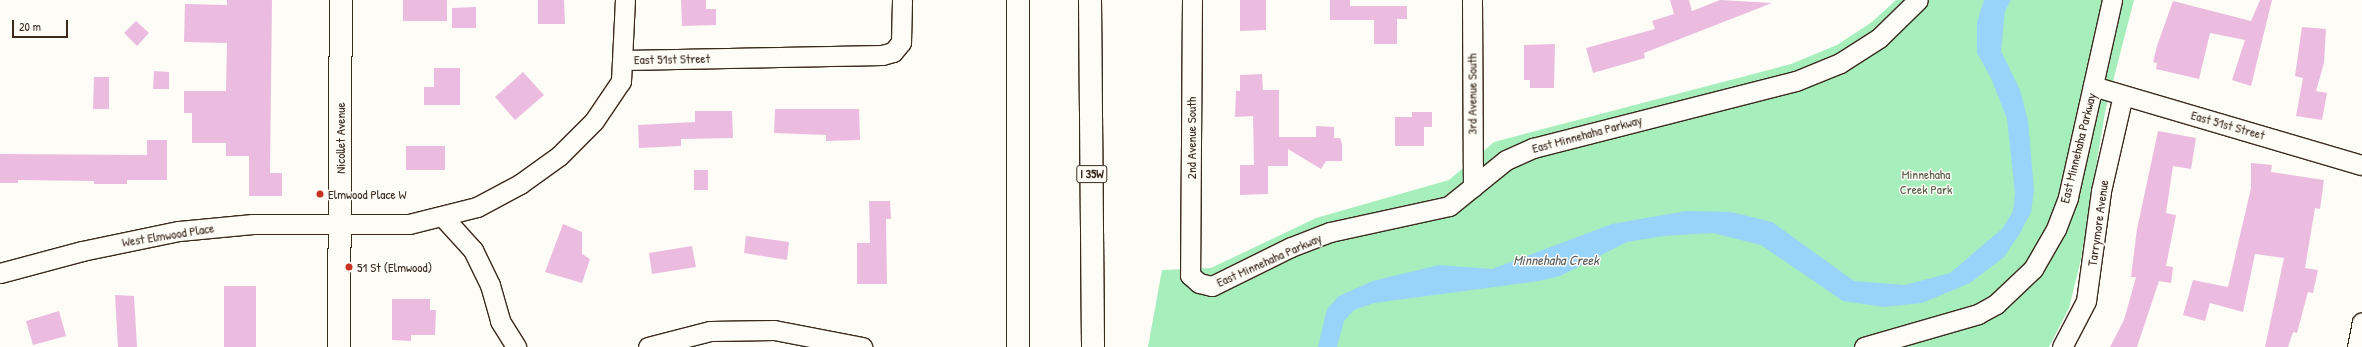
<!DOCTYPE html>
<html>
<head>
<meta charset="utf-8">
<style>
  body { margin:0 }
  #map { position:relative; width:2362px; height:347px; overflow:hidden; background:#fdfcf7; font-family:"Patrick Hand",sans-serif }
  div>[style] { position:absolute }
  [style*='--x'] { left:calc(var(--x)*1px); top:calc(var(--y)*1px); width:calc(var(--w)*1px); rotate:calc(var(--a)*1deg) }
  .green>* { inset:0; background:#a6eebb }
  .water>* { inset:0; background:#98d3f9 }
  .building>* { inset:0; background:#ebbcdf }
  .roads { filter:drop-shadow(1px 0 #3b2a1e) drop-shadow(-1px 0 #3b2a1e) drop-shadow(0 1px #3b2a1e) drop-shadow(0 -1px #3b2a1e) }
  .minor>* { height:19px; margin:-9.5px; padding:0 9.5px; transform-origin:9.5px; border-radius:9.5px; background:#fdfcf7 }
  .major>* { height:22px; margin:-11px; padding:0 11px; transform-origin:11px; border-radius:11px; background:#fdfcf7 }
  .highway>* { height:22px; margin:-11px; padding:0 11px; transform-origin:11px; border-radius:11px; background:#fdfcf7 }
  .dots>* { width:11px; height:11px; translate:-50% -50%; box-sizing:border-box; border:2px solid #fdfcf7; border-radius:50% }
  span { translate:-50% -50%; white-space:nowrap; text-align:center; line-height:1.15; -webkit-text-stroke:3px #fdfcf7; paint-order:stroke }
  .shield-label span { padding:1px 3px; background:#fdfcf7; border:1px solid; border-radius:3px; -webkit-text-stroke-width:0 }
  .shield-label { font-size:12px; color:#3b2a1e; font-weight:700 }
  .street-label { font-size:13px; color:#3b2a1e }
  .park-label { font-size:13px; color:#565b45 }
  .poi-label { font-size:13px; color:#3b2a1e }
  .left { translate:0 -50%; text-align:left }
  .water-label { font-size:14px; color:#575d60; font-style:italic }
  .scale { position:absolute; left:12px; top:20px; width:56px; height:18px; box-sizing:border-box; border:2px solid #3b2a1e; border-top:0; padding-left:5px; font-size:12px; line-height:14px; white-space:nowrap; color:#3b2a1e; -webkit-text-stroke:3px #fdfcf7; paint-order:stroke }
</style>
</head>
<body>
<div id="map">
  <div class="green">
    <div style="clip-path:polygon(1896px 0,2134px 0,2105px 112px,2081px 259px,2069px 308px,2049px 347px,1148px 347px,1162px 270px,1211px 268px,1316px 218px,1449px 180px,1494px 142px,1791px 64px,1837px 45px,1872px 22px)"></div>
  </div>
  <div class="water">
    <div style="clip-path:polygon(1984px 0,2011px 0,2005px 11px,2001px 51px,2020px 90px,2028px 121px,2034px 190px,2031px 212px,2020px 233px,2004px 257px,1970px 283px,1922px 303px,1884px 307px,1843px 301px,1761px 245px,1713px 233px,1663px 236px,1627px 242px,1560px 276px,1539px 281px,1374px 303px,1354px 310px,1344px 321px,1337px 347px,1318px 347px,1327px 309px,1339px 296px,1373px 281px,1439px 265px,1492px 269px,1612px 224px,1686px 211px,1731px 212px,1772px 222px,1854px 281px,1905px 285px,1950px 273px,2003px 228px,2013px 211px,2015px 193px,2007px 119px,1991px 78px,1977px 53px,1977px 22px)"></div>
  </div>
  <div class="building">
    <div style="clip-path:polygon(227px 0,272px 0,270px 173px,282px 173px,282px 196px,249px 196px,249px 156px,226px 156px,226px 143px,192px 143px,192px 113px,184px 113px,184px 91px,226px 91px,227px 43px,184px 42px,185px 4px,227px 5px)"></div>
    <div style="clip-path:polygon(403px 0,447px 0,447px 21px,403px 21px)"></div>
    <div style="clip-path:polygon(538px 0,564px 0,565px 24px,538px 24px)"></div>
    <div style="clip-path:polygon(681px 0,706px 0,706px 9px,716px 9px,716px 25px,682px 26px)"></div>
    <div style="clip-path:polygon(1240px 0,1266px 0,1266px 30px,1240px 31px)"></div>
    <div style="clip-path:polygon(1330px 0,1350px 0,1350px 6px,1407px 6px,1407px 19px,1397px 19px,1397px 44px,1374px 44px,1374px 20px,1330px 20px)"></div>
    <div style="clip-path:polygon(1670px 0,1689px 0,1692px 11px,1720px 0,1772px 3px,1644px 53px,1645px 58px,1593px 73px,1586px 48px,1655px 29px,1652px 21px,1674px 14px)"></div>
    <div style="clip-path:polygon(2260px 0,2272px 0,2251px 86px,2232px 80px,2245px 40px,2210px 33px,2199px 79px,2156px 69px,2157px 63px,2153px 62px,2157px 46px,2173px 1px,2251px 21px)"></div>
    <div style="clip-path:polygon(476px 7px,476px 28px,452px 28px,452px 8px)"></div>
    <div style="clip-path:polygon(136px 21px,149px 33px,137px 46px,124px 33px)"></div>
    <div style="clip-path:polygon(2302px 27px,2326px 29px,2324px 63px,2316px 91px,2327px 93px,2322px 120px,2296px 116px,2303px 78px,2295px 76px)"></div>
    <div style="clip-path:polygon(1555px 44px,1554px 88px,1530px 88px,1530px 80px,1524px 80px,1524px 45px)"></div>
    <div style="clip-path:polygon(434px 68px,460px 68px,460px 105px,424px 105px,424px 87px,434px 87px)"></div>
    <div style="clip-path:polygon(154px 71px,169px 72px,169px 89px,153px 89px)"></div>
    <div style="clip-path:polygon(523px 72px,544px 95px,515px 120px,495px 97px)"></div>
    <div style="clip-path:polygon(1262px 74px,1263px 90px,1279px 90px,1279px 137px,1316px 137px,1316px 126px,1334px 127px,1334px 138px,1340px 138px,1342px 144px,1342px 161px,1326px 161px,1321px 169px,1288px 149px,1288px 166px,1268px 166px,1268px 194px,1240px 195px,1240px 165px,1254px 165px,1253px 116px,1235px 117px,1236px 91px,1240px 91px,1240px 75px)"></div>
    <div style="clip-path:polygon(94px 77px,109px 77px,109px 109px,93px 109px)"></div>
    <div style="clip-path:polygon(775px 109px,859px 109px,860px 140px,826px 141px,826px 135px,774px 133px)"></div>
    <div style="clip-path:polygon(695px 111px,732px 111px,733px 138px,681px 139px,681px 146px,639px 148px,638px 125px,695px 122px)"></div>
    <div style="clip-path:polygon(1412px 112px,1432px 112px,1432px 127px,1424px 127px,1424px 146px,1395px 146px,1395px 117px,1412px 117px)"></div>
    <div style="clip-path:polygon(2158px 131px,2196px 138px,2191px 169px,2173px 166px,2166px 213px,2176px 215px,2166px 266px,2173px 267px,2171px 283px,2159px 281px,2137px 347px,2110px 347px,2124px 320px,2136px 277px,2131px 277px,2137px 229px)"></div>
    <div style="clip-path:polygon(147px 140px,167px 140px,167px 180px,127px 180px,127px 184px,94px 184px,94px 181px,18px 180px,18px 183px,0 183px,0 154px,147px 155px)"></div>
    <div style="clip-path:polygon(406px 146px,445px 146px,445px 170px,406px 170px)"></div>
    <div style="clip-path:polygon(2251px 163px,2272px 165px,2271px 172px,2324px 180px,2320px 209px,2315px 208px,2305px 268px,2318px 270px,2313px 293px,2308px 292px,2297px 333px,2293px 332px,2288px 347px,2265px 347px,2284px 258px,2255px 254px,2243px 312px,2210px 303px,2205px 321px,2183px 315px,2193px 280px,2228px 287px,2251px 188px)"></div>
    <div style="clip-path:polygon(694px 170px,708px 170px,708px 190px,694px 190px)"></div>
    <div style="clip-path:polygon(869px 201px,890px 201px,891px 219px,886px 219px,887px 284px,857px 284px,857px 243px,870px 243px)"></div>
    <div style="clip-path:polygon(563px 224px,582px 232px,582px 254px,590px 259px,582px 283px,545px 272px)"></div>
    <div style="clip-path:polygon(746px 236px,789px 242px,787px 260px,744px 253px)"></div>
    <div style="clip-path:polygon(692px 246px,696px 267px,652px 274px,649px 253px)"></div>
    <div style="clip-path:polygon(224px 286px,256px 286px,256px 347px,224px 347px)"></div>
    <div style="clip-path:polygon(115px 295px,134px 296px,137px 347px,118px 347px)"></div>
    <div style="clip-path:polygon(392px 299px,430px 299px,430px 310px,436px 310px,435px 335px,411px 335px,411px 341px,392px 340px)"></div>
    <div style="clip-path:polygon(59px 311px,66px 336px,33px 345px,26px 321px)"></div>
  </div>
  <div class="roads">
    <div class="minor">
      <div style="--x:1192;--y:0;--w:275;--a:90.4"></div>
      <div style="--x:1190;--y:275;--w:12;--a:42"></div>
      <div style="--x:1199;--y:283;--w:13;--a:13"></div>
      <div style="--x:1212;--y:286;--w:88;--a:-26.3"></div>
      <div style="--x:1291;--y:247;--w:42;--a:-21"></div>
      <div style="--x:1330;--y:232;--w:122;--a:-12.3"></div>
      <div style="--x:1449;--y:206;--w:73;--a:-38.9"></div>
      <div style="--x:1506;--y:160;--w:30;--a:-24"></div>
      <div style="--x:1533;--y:148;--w:271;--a:-14.3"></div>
      <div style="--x:1796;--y:81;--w:48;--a:-22.2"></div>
      <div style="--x:1840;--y:63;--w:46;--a:-32.7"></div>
      <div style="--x:1879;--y:38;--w:54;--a:-44.3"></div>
      <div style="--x:1472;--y:0;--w:187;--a:89.7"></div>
      <div style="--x:625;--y:60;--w:257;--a:-1.1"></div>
      <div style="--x:882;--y:55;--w:11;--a:-15"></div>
      <div style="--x:893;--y:52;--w:13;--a:-51"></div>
      <div style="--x:901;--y:42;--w:42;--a:-88.6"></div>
      <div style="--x:2093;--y:86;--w:280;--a:16.4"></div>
      <div style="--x:443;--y:217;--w:45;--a:47.7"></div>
      <div style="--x:473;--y:250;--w:39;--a:64"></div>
      <div style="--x:490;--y:285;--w:37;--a:74"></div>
      <div style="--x:500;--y:321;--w:31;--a:58"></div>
      <div style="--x:0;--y:273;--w:85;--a:-15"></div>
      <div style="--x:82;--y:251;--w:99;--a:-11.7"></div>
      <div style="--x:179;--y:231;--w:74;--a:-5.4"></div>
      <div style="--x:253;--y:224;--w:156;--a:0"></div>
      <div style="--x:409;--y:224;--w:70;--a:-14"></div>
      <div style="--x:477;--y:207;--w:49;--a:-28.1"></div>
      <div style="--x:520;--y:184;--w:48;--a:-35.7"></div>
      <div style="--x:559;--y:156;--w:49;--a:-45"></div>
      <div style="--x:594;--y:121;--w:48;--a:-56"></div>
      <div style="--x:621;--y:81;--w:81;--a:-87.2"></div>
      <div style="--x:648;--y:347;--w:64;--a:-14.5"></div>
      <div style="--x:710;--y:331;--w:64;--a:-0.9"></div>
      <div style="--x:774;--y:330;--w:90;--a:10.9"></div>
      <div style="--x:1864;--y:347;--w:119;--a:-16.1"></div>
      <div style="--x:1978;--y:314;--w:21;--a:-29"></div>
      <div style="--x:1996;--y:304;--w:51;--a:-43.4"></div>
      <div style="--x:2033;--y:269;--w:46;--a:-60.1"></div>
      <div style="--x:2056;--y:229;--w:34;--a:-69"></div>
      <div style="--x:2068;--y:197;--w:202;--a:-77.4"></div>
      <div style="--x:2062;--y:347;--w:52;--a:-62.4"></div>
      <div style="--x:2086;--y:301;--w:111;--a:-82.2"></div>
      <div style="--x:2101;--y:191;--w:98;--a:-77.1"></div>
      <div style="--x:2357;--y:347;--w:25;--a:-79"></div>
    </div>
    <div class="major">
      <div style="--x:339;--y:347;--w:347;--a:-89.7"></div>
    </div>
    <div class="highway">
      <div style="--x:1018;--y:0;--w:347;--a:90"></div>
      <div style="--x:1090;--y:0;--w:347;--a:89.5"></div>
    </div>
  </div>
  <div class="dots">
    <div style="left:320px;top:194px;background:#c8321e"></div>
    <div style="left:349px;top:267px;background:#c8321e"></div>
  </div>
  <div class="shield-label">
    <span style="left:1092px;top:174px">I 35W</span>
  </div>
  <div class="street-label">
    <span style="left:672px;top:59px;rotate:-1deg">East 51st Street</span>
    <span style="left:1472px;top:94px;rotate:-90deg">3rd Avenue South</span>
    <span style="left:2228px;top:125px;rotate:16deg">East 51st Street</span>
    <span style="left:1587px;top:134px;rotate:-15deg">East Minnehaha Parkway</span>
    <span style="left:340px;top:138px;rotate:-90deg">Nicollet Avenue</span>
    <span style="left:1191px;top:138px;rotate:-90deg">2nd Avenue South</span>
    <span style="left:2078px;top:148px;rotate:-76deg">East Minnehaha Parkway</span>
    <span style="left:2098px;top:223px;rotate:-82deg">Tarrymore Avenue</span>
    <span style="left:168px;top:235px;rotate:-9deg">West Elmwood Place</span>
    <span style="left:1269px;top:260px;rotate:-24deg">East Minnehaha Parkway</span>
  </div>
  <div class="park-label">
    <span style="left:1926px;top:182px">Minnehaha<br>Creek Park</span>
  </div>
  <div class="poi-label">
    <span class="left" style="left:328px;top:194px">Elmwood Place W</span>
    <span class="left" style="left:357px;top:267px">51 St (Elmwood)</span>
  </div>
  <div class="water-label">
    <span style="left:1556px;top:260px">Minnehaha Creek</span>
  </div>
  <div class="scale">20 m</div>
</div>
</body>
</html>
